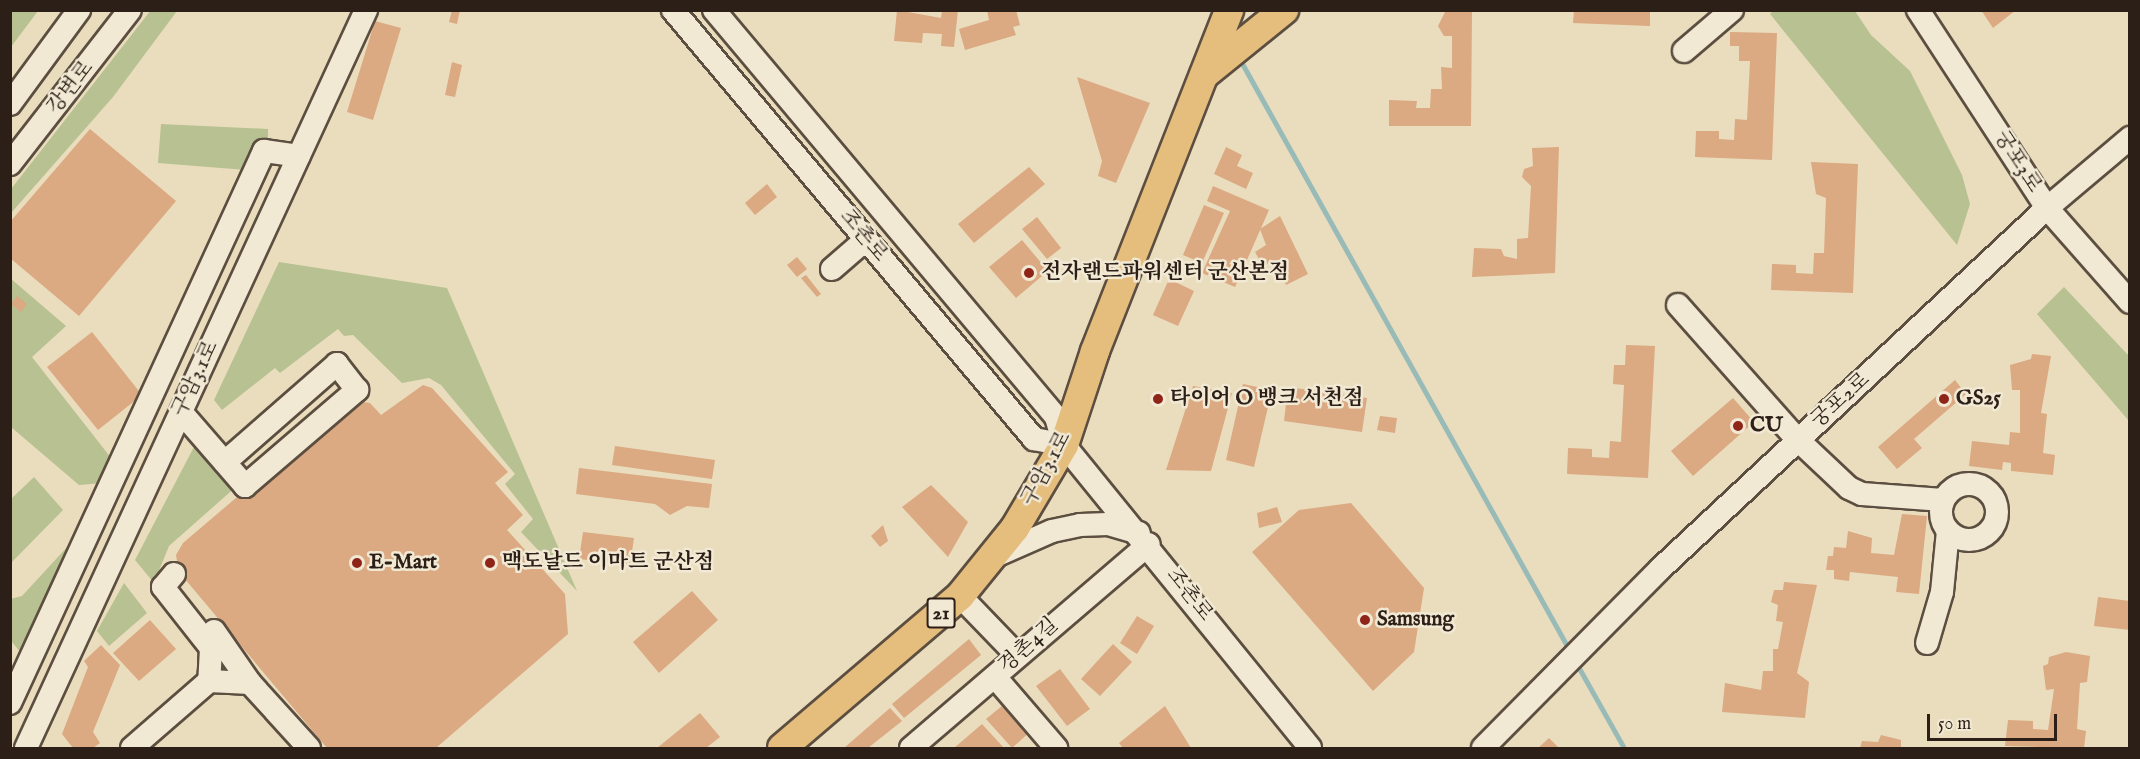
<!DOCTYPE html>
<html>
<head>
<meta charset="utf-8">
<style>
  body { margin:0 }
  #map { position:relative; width:2140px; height:759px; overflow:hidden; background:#eaddbd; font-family:"IM FELL English","Noto Serif KR",serif }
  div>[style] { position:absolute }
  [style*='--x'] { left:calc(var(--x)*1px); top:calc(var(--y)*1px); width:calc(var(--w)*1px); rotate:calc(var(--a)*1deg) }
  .green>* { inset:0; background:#b7c191 }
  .stream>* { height:5px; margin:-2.5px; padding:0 2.5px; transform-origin:2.5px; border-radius:2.5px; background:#99bbb8 }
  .building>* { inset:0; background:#dba982 }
  .roads { filter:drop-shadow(2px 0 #5c4e40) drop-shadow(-2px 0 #5c4e40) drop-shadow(0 2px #5c4e40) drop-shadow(0 -2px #5c4e40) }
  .minor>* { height:22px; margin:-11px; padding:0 11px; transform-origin:11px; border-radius:11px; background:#f1e9d4 }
  .minor>.ring { margin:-11px; padding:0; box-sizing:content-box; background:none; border:22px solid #f1e9d4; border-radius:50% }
  .major>* { height:28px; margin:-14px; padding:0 14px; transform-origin:14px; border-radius:14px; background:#e5be7e }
  .dots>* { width:16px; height:16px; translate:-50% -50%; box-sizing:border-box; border:3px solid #f1e9d4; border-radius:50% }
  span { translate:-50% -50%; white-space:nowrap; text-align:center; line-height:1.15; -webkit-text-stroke:5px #f1e9d4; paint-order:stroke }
  .shield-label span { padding:2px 4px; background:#f1e9d4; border:2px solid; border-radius:4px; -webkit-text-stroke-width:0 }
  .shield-label { font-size:20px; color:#2c1f17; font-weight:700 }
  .street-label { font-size:21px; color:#2c1f17 }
  .poi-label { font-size:21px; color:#2c1f17; font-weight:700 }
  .left { translate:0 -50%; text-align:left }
  .frame { position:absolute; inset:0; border:12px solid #2c1f17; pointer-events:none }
  .scale { position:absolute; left:1927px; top:714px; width:130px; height:27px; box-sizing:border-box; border:3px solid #2c1f17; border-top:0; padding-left:8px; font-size:18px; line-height:21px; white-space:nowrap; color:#2c1f17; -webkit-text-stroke:4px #f1e9d4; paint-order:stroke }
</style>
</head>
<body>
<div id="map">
  <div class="green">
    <div style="clip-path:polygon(11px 10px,38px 11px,11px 47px,10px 11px)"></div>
    <div style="clip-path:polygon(151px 10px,177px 11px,113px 97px,11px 213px,11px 189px)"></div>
    <div style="clip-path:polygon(1774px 10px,1855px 11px,1871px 35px,1910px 71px,1962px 175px,1970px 204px,1957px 245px,1770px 14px)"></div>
    <div style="clip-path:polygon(161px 124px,268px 129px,268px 144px,246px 170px,158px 163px)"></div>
    <div style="clip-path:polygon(279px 262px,447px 288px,577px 591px,521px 532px,533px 519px,505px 484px,515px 474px,441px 385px,429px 378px,402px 383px,353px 335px,344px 336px,338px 329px,280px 373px,275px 368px,222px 410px,214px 400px)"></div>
    <div style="clip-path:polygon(10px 278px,66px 326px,32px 357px,115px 463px,103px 483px,79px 485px,11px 427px)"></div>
    <div style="clip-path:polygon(2064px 287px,2129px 356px,2129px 421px,2037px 314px)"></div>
    <div style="clip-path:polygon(195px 445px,238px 485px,169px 546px,154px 583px,135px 560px)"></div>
    <div style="clip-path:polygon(34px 477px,63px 510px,11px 563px,11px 499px)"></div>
    <div style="clip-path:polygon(87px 512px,22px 654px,11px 641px,10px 599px,22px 596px,69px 545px)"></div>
    <div style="clip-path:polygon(124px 583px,147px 613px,109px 646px,97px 631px)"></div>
  </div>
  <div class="stream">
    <div style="--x:1239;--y:58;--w:681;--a:60.84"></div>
    <div style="--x:1575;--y:661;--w:100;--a:60.6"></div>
  </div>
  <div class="building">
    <div style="clip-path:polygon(452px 10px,460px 10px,457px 24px,449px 22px)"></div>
    <div style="clip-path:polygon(897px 10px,941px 18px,942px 10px,958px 10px,954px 47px,941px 46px,942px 34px,923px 33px,922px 43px,894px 41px)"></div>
    <div style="clip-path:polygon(987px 10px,1016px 10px,1020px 25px,1013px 27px,1016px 35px,965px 50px,959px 29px,989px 20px)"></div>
    <div style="clip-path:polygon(1446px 10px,1472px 10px,1471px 126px,1389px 126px,1389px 100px,1417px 101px,1416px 108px,1430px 108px,1431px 89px,1442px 89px,1441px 67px,1452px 68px,1452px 36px,1444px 36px,1438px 26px)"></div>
    <div style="clip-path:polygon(1574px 10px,1650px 10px,1650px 26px,1573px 23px)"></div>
    <div style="clip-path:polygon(1981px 10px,2016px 10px,1993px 28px)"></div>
    <div style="clip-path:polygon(375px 21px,401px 28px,373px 120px,347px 112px)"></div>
    <div style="clip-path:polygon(1730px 32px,1777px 33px,1772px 160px,1695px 157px,1696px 131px,1719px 131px,1719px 139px,1734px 140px,1735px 119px,1747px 120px,1750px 61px,1739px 61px,1739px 46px,1730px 46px)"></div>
    <div style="clip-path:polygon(452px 62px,462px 65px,455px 97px,445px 95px)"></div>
    <div style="clip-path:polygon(1077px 77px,1150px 103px,1116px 183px,1098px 176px,1102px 161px)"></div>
    <div style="clip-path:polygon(90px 129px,176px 201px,79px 316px,10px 258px,10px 222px)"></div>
    <div style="clip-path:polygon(1226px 147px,1242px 155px,1237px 166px,1253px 173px,1246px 189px,1214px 174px)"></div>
    <div style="clip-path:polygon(1559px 147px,1555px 273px,1472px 277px,1474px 248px,1501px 249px,1504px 256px,1517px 259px,1517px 239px,1528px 238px,1531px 186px,1522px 177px,1524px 169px,1533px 166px,1532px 148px)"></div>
    <div style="clip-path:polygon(1811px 162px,1858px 164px,1853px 293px,1771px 290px,1772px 264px,1796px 265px,1796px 273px,1813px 274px,1814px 253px,1824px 253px,1826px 198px,1816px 194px)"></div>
    <div style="clip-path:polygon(1029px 167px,1045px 184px,974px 243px,958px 224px)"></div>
    <div style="clip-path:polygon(767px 184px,777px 197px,755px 215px,745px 203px)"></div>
    <div style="clip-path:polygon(1213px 186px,1269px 210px,1235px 287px,1202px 273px,1230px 211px,1207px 201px)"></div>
    <div style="clip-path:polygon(1204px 205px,1224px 213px,1202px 263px,1183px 255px)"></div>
    <div style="clip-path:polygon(1280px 216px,1308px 274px,1286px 285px,1274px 260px,1263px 266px,1255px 252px,1266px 245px,1260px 229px)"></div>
    <div style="clip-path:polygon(1037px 217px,1061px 248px,1047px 259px,1022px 229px)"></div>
    <div style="clip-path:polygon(1022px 240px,1048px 271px,1016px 298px,989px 267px)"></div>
    <div style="clip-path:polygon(797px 257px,807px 269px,797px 277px,787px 265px)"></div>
    <div style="clip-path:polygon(806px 275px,821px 294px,817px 297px,801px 278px)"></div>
    <div style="clip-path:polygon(1169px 279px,1194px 291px,1178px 326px,1153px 315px)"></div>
    <div style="clip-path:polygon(17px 296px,27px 304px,21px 312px,11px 304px)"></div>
    <div style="clip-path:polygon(92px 332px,142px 395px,98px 430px,47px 367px)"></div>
    <div style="clip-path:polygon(1626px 345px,1655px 346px,1648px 478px,1567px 474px,1568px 448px,1592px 449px,1592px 457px,1609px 458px,1610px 441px,1621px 442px,1624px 385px,1613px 384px,1614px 365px,1625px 365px)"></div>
    <div style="clip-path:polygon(2032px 354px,2051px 356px,2041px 413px,2047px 414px,2043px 453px,2055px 455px,2053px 475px,2011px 471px,2011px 463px,2003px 462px,2002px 470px,1969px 466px,1972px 441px,2009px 445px,2010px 432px,2020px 433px,2020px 390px,2012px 390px,2010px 365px,2031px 359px)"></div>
    <div style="clip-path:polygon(1955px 380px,1966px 394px,1914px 439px,1922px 448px,1897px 469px,1878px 447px)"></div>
    <div style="clip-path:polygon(1243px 384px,1272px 390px,1254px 467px,1226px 460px)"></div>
    <div style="clip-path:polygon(423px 385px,432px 388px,508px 472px,495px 483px,523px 515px,507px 530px,565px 594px,568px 634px,436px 748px,327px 748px,179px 572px,176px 555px,183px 543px,344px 406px,356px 401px,370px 403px,381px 415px)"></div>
    <div style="clip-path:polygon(1193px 386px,1232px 393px,1211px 471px,1166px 470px)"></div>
    <div style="clip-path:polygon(1288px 387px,1367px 398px,1362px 432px,1284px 421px)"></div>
    <div style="clip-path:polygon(1733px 398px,1754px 422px,1693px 476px,1671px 451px)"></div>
    <div style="clip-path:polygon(1380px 416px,1397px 418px,1395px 433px,1377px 430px)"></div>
    <div style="clip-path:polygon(615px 446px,715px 460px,712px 479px,612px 465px)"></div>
    <div style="clip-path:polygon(579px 468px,712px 484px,709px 508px,687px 506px,670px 515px,655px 504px,576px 494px)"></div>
    <div style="clip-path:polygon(931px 485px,968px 522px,948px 557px,902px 507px)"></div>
    <div style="clip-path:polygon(1351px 503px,1424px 588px,1414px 652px,1373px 691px,1252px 552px,1299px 510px)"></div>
    <div style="clip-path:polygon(1277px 507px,1282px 522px,1259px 528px,1257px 513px)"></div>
    <div style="clip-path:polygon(1902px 514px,1927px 516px,1919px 594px,1896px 592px,1898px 577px,1850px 572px,1849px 581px,1834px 579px,1834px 570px,1826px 570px,1828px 556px,1833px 556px,1834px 547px,1846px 548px,1848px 531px,1872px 538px,1871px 553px,1894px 555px)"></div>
    <div style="clip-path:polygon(883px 525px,888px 541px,880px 547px,871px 536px)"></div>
    <div style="clip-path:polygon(583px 532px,634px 538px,630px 565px,579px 559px)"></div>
    <div style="clip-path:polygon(1784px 582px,1817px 585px,1797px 673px,1809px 682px,1805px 718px,1722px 712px,1725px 683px,1761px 690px,1763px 671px,1773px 671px,1773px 649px,1778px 649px,1783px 622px,1776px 621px,1778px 605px,1771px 602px,1774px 590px,1783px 590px)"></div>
    <div style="clip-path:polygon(692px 591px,718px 620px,659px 673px,633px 642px)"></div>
    <div style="clip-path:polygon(2098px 597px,2130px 601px,2130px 630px,2094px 626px)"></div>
    <div style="clip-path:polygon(1137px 616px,1154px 626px,1137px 654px,1120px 643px)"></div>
    <div style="clip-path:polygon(150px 620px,176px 649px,139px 681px,113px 653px)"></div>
    <div style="clip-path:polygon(969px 639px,981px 655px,904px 718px,892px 704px)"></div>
    <div style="clip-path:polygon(1113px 644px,1132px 662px,1100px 696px,1081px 679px)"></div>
    <div style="clip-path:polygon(101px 645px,120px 665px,93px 732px,100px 743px,93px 748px,73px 748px,62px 734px,88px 667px,84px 661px)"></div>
    <div style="clip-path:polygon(2066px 652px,2090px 656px,2087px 682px,2080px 683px,2077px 729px,2086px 731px,2084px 748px,2005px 746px,2008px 720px,2033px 721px,2033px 729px,2048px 730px,2054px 689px,2046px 690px,2043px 666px,2048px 664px,2049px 657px)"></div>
    <div style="clip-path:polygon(1060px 669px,1090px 709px,1067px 726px,1036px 686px)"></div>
    <div style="clip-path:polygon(1008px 701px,1032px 730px,1012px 748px,986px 719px)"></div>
    <div style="clip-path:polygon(1165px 706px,1191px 748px,1123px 748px,1119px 743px)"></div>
    <div style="clip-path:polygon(890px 708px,902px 721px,868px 748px,844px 748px)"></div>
    <div style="clip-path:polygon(700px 713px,720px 737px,706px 748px,657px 748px)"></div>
    <div style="clip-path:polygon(982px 724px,1004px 748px,954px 748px)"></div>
    <div style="clip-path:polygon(1881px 735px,1901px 740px,1901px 748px,1860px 748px,1862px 741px,1878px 742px)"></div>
    <div style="clip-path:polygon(1549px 738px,1559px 748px,1538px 748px)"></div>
  </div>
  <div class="roads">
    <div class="minor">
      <div style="--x:673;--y:10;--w:561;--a:49.92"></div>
      <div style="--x:1034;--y:439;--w:31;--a:11"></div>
      <div style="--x:714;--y:10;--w:532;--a:49.96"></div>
      <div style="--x:1056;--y:417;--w:29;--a:74"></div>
      <div style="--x:1064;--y:445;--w:390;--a:50.9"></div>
      <div style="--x:1918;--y:10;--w:236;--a:56.9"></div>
      <div style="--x:2047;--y:208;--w:125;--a:48.6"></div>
      <div style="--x:1684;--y:51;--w:63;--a:-40.5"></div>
      <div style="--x:10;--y:104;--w:117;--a:-53.7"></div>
      <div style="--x:10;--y:164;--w:195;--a:-52.1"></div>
      <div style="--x:832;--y:269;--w:37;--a:-41"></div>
      <div style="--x:860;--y:245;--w:10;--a:0"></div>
      <div style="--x:1678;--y:305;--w:181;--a:48.4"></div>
      <div style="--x:1798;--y:440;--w:70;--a:43.3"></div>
      <div style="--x:1849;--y:488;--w:14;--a:25"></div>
      <div style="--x:1862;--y:494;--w:81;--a:4.2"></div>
      <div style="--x:181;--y:412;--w:98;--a:49.1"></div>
      <div style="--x:245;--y:486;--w:148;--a:-40.6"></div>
      <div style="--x:357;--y:390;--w:33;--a:-128"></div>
      <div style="--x:337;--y:364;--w:149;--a:138.8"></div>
      <div class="ring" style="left:1941px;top:484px;width:34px;height:34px"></div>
      <div style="--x:993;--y:557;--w:64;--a:-23.8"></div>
      <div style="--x:1052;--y:531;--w:29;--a:-12"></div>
      <div style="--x:1080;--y:525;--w:28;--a:-2"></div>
      <div style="--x:1108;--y:524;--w:32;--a:16"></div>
      <div style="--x:174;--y:574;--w:17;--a:130"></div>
      <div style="--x:163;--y:587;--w:78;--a:51.8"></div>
      <div style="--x:211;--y:648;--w:33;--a:93"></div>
      <div style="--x:960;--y:596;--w:81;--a:46"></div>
      <div style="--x:214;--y:631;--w:63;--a:55.3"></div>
      <div style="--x:1927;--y:643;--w:53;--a:-73.6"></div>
      <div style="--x:1942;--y:592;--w:61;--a:-84.4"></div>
      <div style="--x:995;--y:677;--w:94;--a:49.3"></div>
      <div style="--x:10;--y:703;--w:608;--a:-65.29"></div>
      <div style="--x:264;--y:151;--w:35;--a:8"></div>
      <div style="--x:26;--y:748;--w:813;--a:-65.26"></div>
      <div style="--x:132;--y:748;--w:102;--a:-41"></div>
      <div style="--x:209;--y:681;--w:41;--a:2.8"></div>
      <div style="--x:250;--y:683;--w:88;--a:47.8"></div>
      <div style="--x:911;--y:748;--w:313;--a:-40.6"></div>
      <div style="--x:1483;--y:748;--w:252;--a:-45.3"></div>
      <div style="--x:1660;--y:569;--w:529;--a:-43.01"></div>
      <div style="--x:2047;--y:208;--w:109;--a:-40.1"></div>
    </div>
    <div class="major">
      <div style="--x:1205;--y:74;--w:102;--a:-39"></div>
      <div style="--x:782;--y:748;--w:234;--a:-40.5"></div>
      <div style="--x:960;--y:596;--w:87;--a:-51"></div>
      <div style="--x:1015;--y:528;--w:96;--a:-59.4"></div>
      <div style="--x:1064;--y:445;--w:99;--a:-71.7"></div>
      <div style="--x:1095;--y:351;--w:366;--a:-68.5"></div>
    </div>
  </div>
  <div class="dots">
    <div style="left:1029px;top:273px;background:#8f2418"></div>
    <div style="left:1158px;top:399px;background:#8f2418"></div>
    <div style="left:1944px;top:399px;background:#8f2418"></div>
    <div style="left:1738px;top:426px;background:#8f2418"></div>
    <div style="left:357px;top:563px;background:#8f2418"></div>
    <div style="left:490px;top:563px;background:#8f2418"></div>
    <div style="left:1365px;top:620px;background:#8f2418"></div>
  </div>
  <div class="shield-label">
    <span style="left:941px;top:613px">21</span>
  </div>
  <div class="street-label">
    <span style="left:71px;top:88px;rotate:-52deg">강변로</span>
    <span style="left:2017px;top:162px;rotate:57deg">궁포3로</span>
    <span style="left:863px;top:236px;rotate:50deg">조촌로</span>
    <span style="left:196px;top:379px;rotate:-65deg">구암3.1로</span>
    <span style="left:1841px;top:401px;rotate:-42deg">궁포2로</span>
    <span style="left:1047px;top:469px;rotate:-62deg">구암3.1로</span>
    <span style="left:1189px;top:595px;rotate:52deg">조촌로</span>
    <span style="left:1029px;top:646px;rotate:-42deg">경촌4길</span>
  </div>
  <div class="poi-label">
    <span class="left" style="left:1041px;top:273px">전자랜드파워센터 군산본점</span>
    <span class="left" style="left:1170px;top:399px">타이어 O 뱅크 서천점</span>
    <span class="left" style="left:1956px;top:399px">GS25</span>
    <span class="left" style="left:1750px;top:426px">CU</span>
    <span class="left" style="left:369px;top:563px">E-Mart</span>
    <span class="left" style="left:502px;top:563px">맥도날드 이마트 군산점</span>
    <span class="left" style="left:1377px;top:620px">Samsung</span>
  </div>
  <div class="frame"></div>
  <div class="scale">50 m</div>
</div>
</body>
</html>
